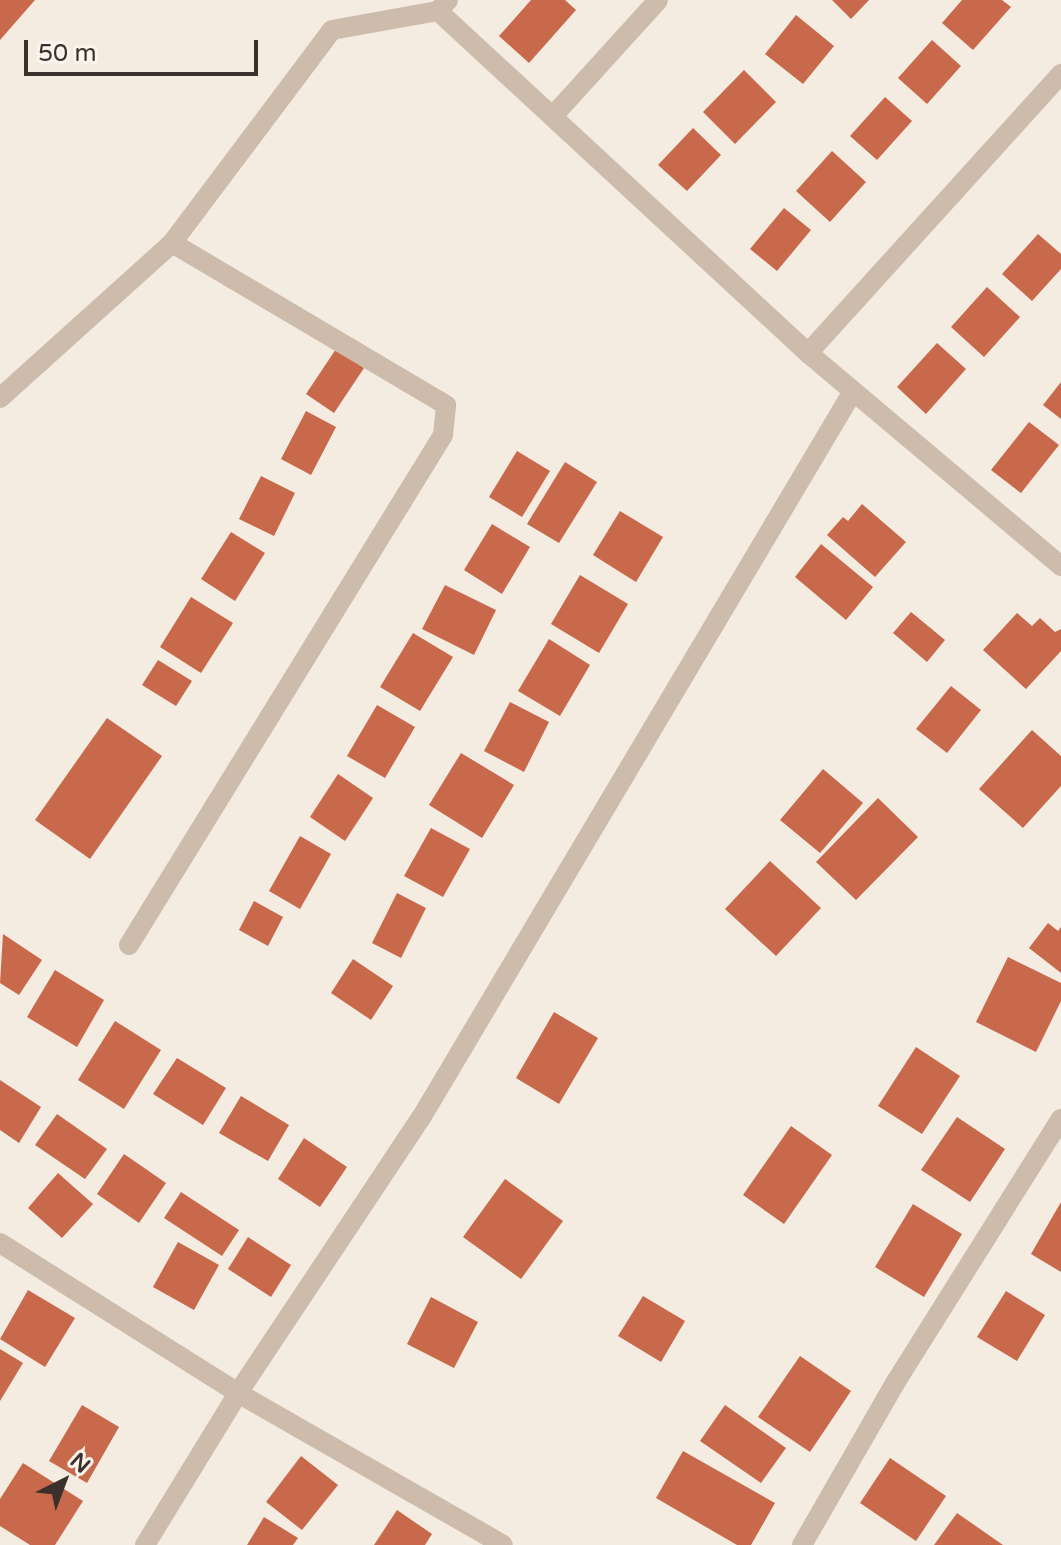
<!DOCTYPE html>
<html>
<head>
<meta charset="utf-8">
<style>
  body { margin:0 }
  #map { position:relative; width:1061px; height:1545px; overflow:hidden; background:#f4ebe1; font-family:"Varela Round",sans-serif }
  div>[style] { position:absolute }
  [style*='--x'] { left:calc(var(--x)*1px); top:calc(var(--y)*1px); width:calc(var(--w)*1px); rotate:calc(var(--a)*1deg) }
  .building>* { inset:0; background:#c8694b }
  .minor>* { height:20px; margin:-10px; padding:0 10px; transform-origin:10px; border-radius:10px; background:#cdbbac }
  .tertiary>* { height:20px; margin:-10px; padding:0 10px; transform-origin:10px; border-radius:10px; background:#cdbbac }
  span { translate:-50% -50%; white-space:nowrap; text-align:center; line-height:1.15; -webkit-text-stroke:7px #fbf5ee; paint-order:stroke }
  .north { position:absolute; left:24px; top:1441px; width:80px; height:80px; -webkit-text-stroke:6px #fbf5ee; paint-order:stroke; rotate:42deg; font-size:22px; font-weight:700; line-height:32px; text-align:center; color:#3b302b }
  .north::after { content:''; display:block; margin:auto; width:28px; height:36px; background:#3b302b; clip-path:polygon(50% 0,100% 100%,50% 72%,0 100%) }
  .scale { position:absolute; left:24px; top:40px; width:234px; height:36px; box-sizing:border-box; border:4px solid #3b302b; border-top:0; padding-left:10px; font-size:24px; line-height:28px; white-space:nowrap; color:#3b302b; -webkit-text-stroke:6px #fbf5ee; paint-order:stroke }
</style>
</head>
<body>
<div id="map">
  <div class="building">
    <div style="clip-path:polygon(0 0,35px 0,0 40px)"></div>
    <div style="clip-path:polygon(531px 0,565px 0,576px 10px,529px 63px,499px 36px)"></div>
    <div style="clip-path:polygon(832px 0,869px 0,851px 19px)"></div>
    <div style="clip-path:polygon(962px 0,1002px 0,1011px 7px,973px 50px,942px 23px)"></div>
    <div style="clip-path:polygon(796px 15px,834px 46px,803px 84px,765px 54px)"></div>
    <div style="clip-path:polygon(932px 40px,961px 66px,927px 104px,898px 78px)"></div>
    <div style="clip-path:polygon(744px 70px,776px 102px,735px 144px,703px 112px)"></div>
    <div style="clip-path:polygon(885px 97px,912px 121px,877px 160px,850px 136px)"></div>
    <div style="clip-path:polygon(693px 128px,721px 155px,687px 191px,658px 165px)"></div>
    <div style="clip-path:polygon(832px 151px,866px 182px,830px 222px,796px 191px)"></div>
    <div style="clip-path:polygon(784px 208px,811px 230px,777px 271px,750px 249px)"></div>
    <div style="clip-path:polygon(1038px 234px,1061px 254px,1061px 269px,1032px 301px,1002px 274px)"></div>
    <div style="clip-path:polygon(987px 287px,1020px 317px,984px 357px,951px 327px)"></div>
    <div style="clip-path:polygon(937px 343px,966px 369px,926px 414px,897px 387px)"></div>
    <div style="clip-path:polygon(336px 349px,364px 368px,334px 413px,306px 394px)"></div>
    <div style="clip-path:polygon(1061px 382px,1061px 419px,1043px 405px)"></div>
    <div style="clip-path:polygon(306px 411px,336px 427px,311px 475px,281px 459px)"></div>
    <div style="clip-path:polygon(1029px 422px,1059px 445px,1021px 493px,991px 470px)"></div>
    <div style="clip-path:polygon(517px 451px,550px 471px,522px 517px,489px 497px)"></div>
    <div style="clip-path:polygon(565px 462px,597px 482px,559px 543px,527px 524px)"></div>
    <div style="clip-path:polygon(261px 476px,295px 493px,274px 536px,239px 519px)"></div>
    <div style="clip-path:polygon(862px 504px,906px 542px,875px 577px,827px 535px,843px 517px,848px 521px)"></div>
    <div style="clip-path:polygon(620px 511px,663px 537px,636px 582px,593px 555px)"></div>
    <div style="clip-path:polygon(492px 524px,530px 547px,502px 594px,464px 570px)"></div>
    <div style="clip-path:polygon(231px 532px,265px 553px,235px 601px,201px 579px)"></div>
    <div style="clip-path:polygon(821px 544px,873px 587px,846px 620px,795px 577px)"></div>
    <div style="clip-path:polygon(580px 575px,628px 604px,599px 653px,551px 624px)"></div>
    <div style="clip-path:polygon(445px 585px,496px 610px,474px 655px,422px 629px)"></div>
    <div style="clip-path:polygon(191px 597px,233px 623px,201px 673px,160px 647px)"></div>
    <div style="clip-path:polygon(911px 612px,945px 640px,927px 662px,893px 633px)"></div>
    <div style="clip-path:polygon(1017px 613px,1032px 626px,1040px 618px,1055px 632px,1061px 629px,1061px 651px,1026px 689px,983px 650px)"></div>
    <div style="clip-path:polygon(413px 633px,453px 657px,420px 711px,380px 687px)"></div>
    <div style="clip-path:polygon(549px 639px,590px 665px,560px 716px,518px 691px)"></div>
    <div style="clip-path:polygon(158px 660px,192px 681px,176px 706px,142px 685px)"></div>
    <div style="clip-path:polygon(951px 686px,981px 710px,947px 753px,916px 729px)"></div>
    <div style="clip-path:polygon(510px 702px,549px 722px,524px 772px,484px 751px)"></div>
    <div style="clip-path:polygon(377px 705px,415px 727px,385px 778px,347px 756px)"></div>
    <div style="clip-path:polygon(107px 718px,162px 756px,90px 859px,35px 820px)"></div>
    <div style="clip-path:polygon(1032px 730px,1061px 756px,1061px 786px,1023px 828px,979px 789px)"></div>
    <div style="clip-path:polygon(461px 753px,514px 785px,482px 838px,429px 805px)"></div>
    <div style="clip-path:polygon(823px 769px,863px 803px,820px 853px,780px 820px)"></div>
    <div style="clip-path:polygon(338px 774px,373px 798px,345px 841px,310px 817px)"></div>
    <div style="clip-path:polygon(878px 798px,918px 837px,856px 900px,816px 862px)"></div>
    <div style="clip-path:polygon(431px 828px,470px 849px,443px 897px,404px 876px)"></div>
    <div style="clip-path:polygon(300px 836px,331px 854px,300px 909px,269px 891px)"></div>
    <div style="clip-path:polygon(770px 861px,821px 908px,776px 956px,725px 909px)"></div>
    <div style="clip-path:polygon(397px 893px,426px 908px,401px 958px,372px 943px)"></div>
    <div style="clip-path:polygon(254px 901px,283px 917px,268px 946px,239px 930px)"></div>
    <div style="clip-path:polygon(1048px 923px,1058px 931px,1061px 927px,1061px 973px,1029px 948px)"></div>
    <div style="clip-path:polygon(3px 934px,42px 960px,19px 995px,0 983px)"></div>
    <div style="clip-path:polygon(1008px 957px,1061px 983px,1061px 1001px,1036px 1052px,976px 1022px)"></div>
    <div style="clip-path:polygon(353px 959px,393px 986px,371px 1020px,331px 993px)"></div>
    <div style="clip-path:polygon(55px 970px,104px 1000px,77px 1047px,27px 1017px)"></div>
    <div style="clip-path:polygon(554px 1012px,598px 1038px,559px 1104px,516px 1078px)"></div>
    <div style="clip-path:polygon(115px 1021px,161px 1050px,124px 1109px,78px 1080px)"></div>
    <div style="clip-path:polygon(916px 1047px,960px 1076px,922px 1134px,878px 1106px)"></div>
    <div style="clip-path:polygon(177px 1058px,226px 1088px,203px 1125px,153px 1094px)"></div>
    <div style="clip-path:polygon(0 1080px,41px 1107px,19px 1143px,0 1130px)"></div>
    <div style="clip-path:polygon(241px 1096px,289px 1125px,268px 1161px,219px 1133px)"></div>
    <div style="clip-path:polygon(57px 1114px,107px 1149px,85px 1179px,35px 1145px)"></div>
    <div style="clip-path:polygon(957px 1117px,1005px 1149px,970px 1202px,921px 1170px)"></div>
    <div style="clip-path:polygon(791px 1126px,832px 1155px,784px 1224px,743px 1195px)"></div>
    <div style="clip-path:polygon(304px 1138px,347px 1167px,320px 1207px,278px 1179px)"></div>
    <div style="clip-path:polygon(124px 1154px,166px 1183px,139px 1223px,97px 1194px)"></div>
    <div style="clip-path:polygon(58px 1173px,93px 1204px,62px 1238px,28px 1208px)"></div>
    <div style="clip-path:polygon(505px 1179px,563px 1221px,521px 1279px,463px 1237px)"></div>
    <div style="clip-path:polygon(181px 1192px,239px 1230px,222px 1256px,164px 1218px)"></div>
    <div style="clip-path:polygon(1061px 1202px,1061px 1272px,1031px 1254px)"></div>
    <div style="clip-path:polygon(913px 1204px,962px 1234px,924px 1297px,875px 1267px)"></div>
    <div style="clip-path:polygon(248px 1237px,291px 1265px,271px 1297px,228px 1269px)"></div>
    <div style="clip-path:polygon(178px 1242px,219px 1265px,194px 1310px,153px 1287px)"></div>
    <div style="clip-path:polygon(28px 1290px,75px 1318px,45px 1367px,0 1339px)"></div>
    <div style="clip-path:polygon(1006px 1291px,1045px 1315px,1017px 1361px,977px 1337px)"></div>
    <div style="clip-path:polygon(643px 1296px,685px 1321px,661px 1362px,618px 1336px)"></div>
    <div style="clip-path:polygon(431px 1297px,478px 1322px,454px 1368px,407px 1344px)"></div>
    <div style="clip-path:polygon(0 1349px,23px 1363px,0 1401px)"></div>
    <div style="clip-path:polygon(800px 1356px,851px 1391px,810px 1452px,758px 1417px)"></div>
    <div style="clip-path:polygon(82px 1405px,119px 1427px,87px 1483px,49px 1461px)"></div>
    <div style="clip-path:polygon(725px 1405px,786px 1448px,761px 1483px,700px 1441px)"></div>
    <div style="clip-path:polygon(683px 1451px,775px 1503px,751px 1545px,737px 1545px,656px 1498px)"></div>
    <div style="clip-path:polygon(301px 1456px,338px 1485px,302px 1530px,266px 1502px)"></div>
    <div style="clip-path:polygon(890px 1458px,946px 1496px,916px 1541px,860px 1503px)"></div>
    <div style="clip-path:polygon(23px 1463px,83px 1501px,55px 1545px,30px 1545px,0 1526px,0 1499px)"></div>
    <div style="clip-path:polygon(397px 1510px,432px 1534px,425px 1545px,374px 1545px)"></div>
    <div style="clip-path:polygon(957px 1513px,1003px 1545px,934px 1545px)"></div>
    <div style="clip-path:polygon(264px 1517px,298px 1538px,293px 1545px,247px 1545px)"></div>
  </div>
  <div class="minor">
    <div style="--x:448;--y:0;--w:15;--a:132"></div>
    <div style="--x:438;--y:11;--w:504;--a:42.75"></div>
    <div style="--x:808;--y:353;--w:331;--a:40.1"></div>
    <div style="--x:553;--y:116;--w:156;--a:-47.8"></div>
    <div style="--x:808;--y:353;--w:377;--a:-47.8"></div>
    <div style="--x:129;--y:945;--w:599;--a:-58.38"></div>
    <div style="--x:443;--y:435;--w:30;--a:-84"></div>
    <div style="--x:446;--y:405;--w:318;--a:-149.4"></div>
    <div style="--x:0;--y:1243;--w:281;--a:32.2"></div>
    <div style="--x:238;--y:1393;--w:305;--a:29.8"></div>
    <div style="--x:145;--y:1545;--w:178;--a:-58.5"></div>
    <div style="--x:238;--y:1393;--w:330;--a:-56.4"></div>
    <div style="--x:421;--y:1118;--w:843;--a:-59.27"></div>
    <div style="--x:802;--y:1545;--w:190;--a:-60.1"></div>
    <div style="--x:897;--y:1380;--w:308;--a:-57.9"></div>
  </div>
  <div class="tertiary">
    <div style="--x:0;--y:398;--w:232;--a:-42"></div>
    <div style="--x:172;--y:243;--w:266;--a:-53.1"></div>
    <div style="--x:332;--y:30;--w:108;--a:-10.2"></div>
  </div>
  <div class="north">N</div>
  <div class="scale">50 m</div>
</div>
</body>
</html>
